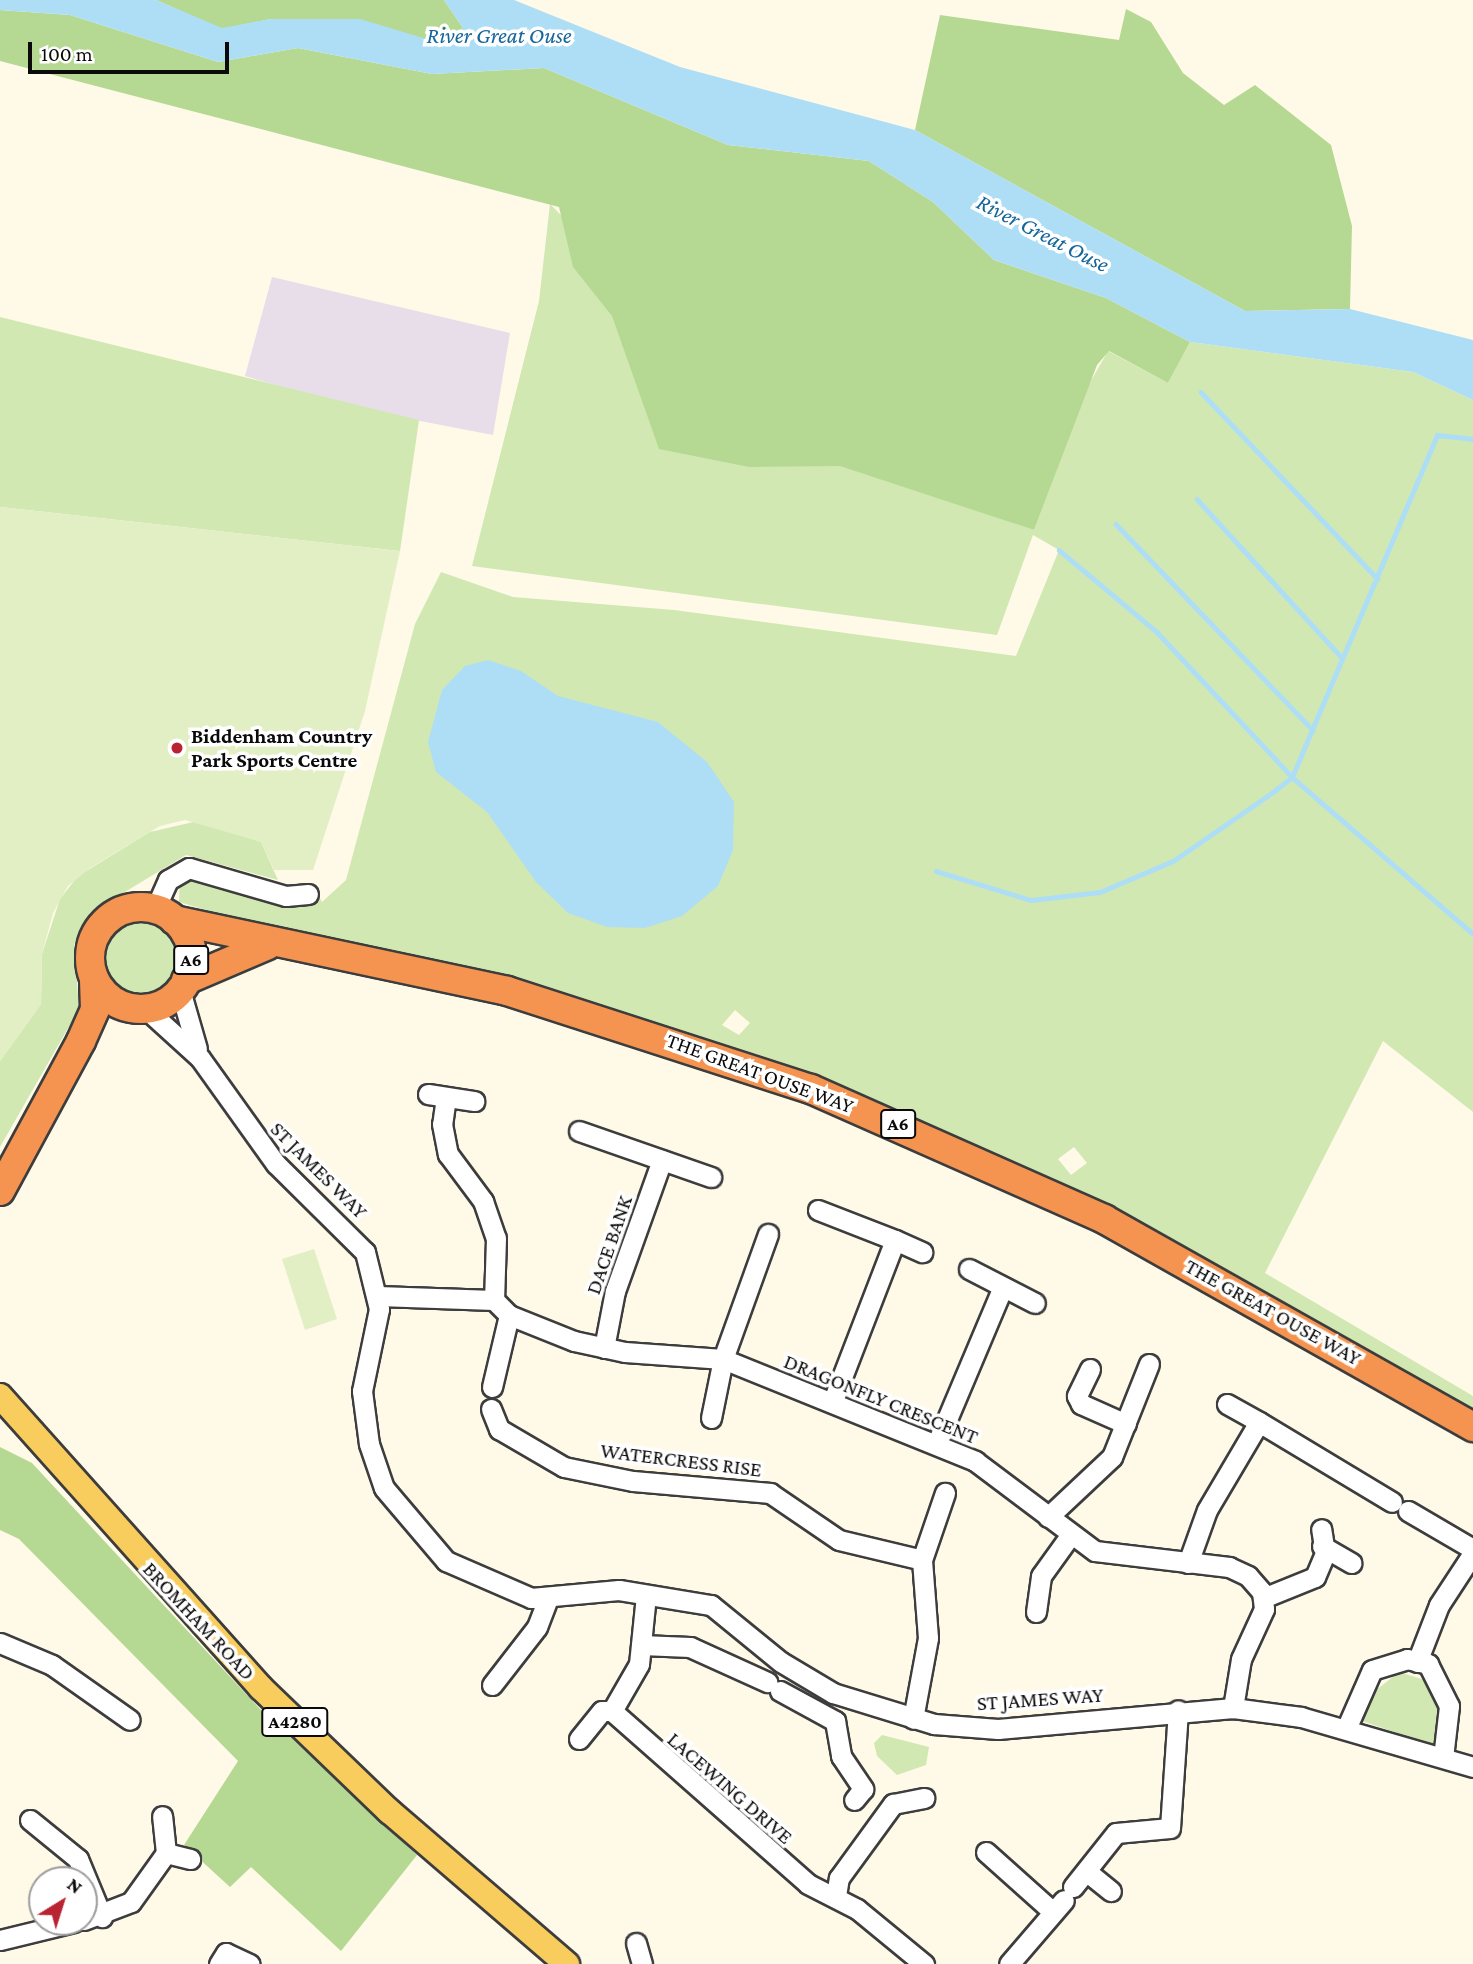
<!DOCTYPE html>
<html>
<head>
<meta charset="utf-8">
<style>
  body { margin:0 }
  #map { position:relative; width:1473px; height:1964px; overflow:hidden; background:#fff9e8; font-family:"Crimson Pro",serif }
  div>[style] { position:absolute }
  [style*='--x'] { left:calc(var(--x)*1px); top:calc(var(--y)*1px); width:calc(var(--w)*1px); rotate:calc(var(--a)*1deg) }
  .industrial>* { inset:0; background:#e8deea }
  .green>* { inset:0; background:#d1e8b2 }
  .round { border-radius:50% }
  .forest>* { inset:0; background:#b5d992 }
  .pitch>* { inset:0; background:#e2efc4 }
  .water>* { inset:0; background:#addef6 }
  .stream>* { height:4.5px; margin:-2.25px; padding:0 2.25px; transform-origin:2.25px; border-radius:2.25px; background:#addef6 }
  .roads { filter:drop-shadow(2px 0 #3d3d3d) drop-shadow(-2px 0 #3d3d3d) drop-shadow(0 2px #3d3d3d) drop-shadow(0 -2px #3d3d3d) }
  .minor>* { height:19px; margin:-9.5px; padding:0 9.5px; transform-origin:9.5px; border-radius:9.5px; background:#fff }
  .major>* { height:24px; margin:-12px; padding:0 12px; transform-origin:12px; border-radius:12px; background:#f9cd5d }
  .highway>* { height:28px; margin:-14px; padding:0 14px; transform-origin:14px; border-radius:14px; background:#f59450 }
  .highway>.ring { margin:-14px; padding:0; box-sizing:content-box; background:none; border:28px solid #f59450; border-radius:50% }
  .dots>* { width:19px; height:19px; translate:-50% -50%; box-sizing:border-box; border:4px solid #fff; border-radius:50% }
  span { translate:-50% -50%; white-space:nowrap; text-align:center; line-height:1.15; -webkit-text-stroke:7px #fff; paint-order:stroke }
  .shield-label span { padding:2px 5px; background:#fff; border:2px solid; border-radius:5px; -webkit-text-stroke-width:0 }
  .shield-label { font-size:19px; color:#0a0a0a; font-weight:700 }
  .poi-label { font-size:21px; color:#0a0a0a; font-weight:700 }
  .left { translate:0 -50%; text-align:left }
  .street-label { font-size:21px; color:#0a0a0a }
  .water-label { font-size:23px; color:#15669b; font-style:italic }
  .north { position:absolute; left:28px; top:1866px; width:70px; height:70px; box-sizing:border-box; background:#fff; border:2px solid #9d9d9d; border-radius:50%; rotate:38deg; font-size:19px; font-weight:700; line-height:28px; text-align:center; color:#0a0a0a }
  .north::after { content:''; display:block; margin:auto; width:24px; height:32px; background:#ba2331; clip-path:polygon(50% 0,100% 100%,50% 72%,0 100%) }
  .scale { position:absolute; left:28px; top:42px; width:201px; height:32px; box-sizing:border-box; border:4px solid #0a0a0a; border-top:0; padding-left:9px; font-size:21px; line-height:24px; white-space:nowrap; color:#0a0a0a; -webkit-text-stroke:5px #fff; paint-order:stroke }
</style>
</head>
<body>
<div id="map">
  <div class="industrial">
    <div style="clip-path:polygon(272px 277px,510px 333px,493px 435px,358px 409px,245px 376px)"></div>
  </div>
  <div class="green">
    <div style="clip-path:polygon(evenodd,550px 204px,793px 448px,1034px 530px,1088px 386px,1108px 351px,1168px 383px,1190px 342px,1413px 372px,1473px 400px,1473px 1112px,1383px 1041px,1265px 1273px,1473px 1396px,1473px 1415px,915px 1120px,179px 902px,180px 875px,308px 899px,318px 895px,322px 902px,346px 880px,415px 624px,441px 572px,513px 597px,674px 610px,1016px 656px,1059px 550px,1033px 535px,997px 635px,472px 566px,539px 301px,550px 204px,735px 1010px,750px 1023px,739px 1035px,722px 1025px,735px 1010px,550px 204px,1074px 1147px,1087px 1163px,1071px 1175px,1058px 1159px,1074px 1147px)"></div>
    <div style="clip-path:polygon(0 317px,419px 420px,400px 551px,0 507px)"></div>
    <div style="clip-path:polygon(198px 821px,261px 842px,278px 880px,186px 855px,90px 913px,74px 944px,79px 1009px,0 1147px,0 1061px,41px 1004px,42px 954px,60px 899px,78px 876px,150px 832px)"></div>
    <div class="round" style="left:100px;top:917px;width:82px;height:82px"></div>
    <div style="clip-path:polygon(1399px 1672px,1431px 1682px,1444px 1714px,1433px 1745px,1362px 1721px,1370px 1695px)"></div>
    <div style="clip-path:polygon(882px 1735px,929px 1747px,926px 1765px,897px 1775px,877px 1756px,874px 1743px)"></div>
  </div>
  <div class="forest">
    <div style="clip-path:polygon(156px 0,444px 0,463px 28px,443px 44px,271px 19px,222px 29px)"></div>
    <div style="clip-path:polygon(1126px 9px,1151px 22px,1183px 73px,1224px 105px,1255px 85px,1331px 145px,1352px 226px,1350px 309px,1245px 311px,915px 130px,940px 15px,1119px 40px)"></div>
    <div style="clip-path:polygon(0 10px,70px 15px,218px 62px,298px 48px,432px 74px,544px 68px,728px 145px,869px 161px,933px 202px,994px 260px,1106px 298px,1190px 342px,1168px 383px,1109px 351px,1097px 365px,1034px 530px,840px 466px,749px 467px,659px 449px,612px 316px,573px 267px,559px 207px,0 61px)"></div>
    <div style="clip-path:polygon(0 1447px,32px 1463px,259px 1708px,417px 1855px,341px 1951px,251px 1867px,230px 1887px,184px 1845px,238px 1761px,19px 1539px,0 1530px)"></div>
  </div>
  <div class="pitch">
    <div style="clip-path:polygon(0 507px,400px 551px,365px 711px,313px 870px,274px 870px,261px 842px,185px 820px,160px 826px,90px 868px,68px 886px,53px 913px,42px 954px,41px 1004px,0 1061px)"></div>
    <div style="clip-path:polygon(314px 1249px,337px 1319px,305px 1330px,282px 1259px)"></div>
  </div>
  <div class="water">
    <div style="clip-path:polygon(0 0,156px 0,222px 28px,271px 19px,360px 19px,443px 44px,463px 28px,444px 0,514px 0,680px 67px,915px 130px,1245px 311px,1350px 309px,1473px 340px,1473px 400px,1413px 372px,1190px 342px,1106px 298px,994px 260px,933px 202px,869px 161px,728px 145px,544px 68px,432px 74px,298px 48px,218px 62px,70px 15px,0 10px)"></div>
    <div style="clip-path:polygon(488px 660px,521px 671px,558px 696px,658px 722px,707px 762px,734px 802px,733px 850px,718px 886px,682px 916px,645px 928px,607px 927px,568px 913px,536px 882px,487px 812px,436px 772px,428px 742px,442px 690px,465px 666px)"></div>
  </div>
  <div class="stream">
    <div style="--x:1201;--y:392;--w:257;--a:46.6"></div>
    <div style="--x:1197;--y:499;--w:215;--a:47.6"></div>
    <div style="--x:1116;--y:524;--w:285;--a:46.3"></div>
    <div style="--x:1059;--y:550;--w:128;--a:39.9"></div>
    <div style="--x:1157;--y:632;--w:198;--a:47"></div>
    <div style="--x:1292;--y:777;--w:240;--a:40.9"></div>
    <div style="--x:936;--y:871;--w:99;--a:17"></div>
    <div style="--x:1031;--y:900;--w:69;--a:-6.6"></div>
    <div style="--x:1100;--y:892;--w:79;--a:-23"></div>
    <div style="--x:1173;--y:861;--w:121;--a:-34.6"></div>
    <div style="--x:1273;--y:792;--w:24;--a:-38"></div>
    <div style="--x:1292;--y:777;--w:371;--a:-67"></div>
    <div style="--x:1437;--y:435;--w:36;--a:6"></div>
  </div>
  <div class="roads">
    <div class="minor">
      <div style="--x:155;--y:909;--w:32;--a:-66"></div>
      <div style="--x:168;--y:880;--w:24;--a:-30"></div>
      <div style="--x:189;--y:868;--w:101;--a:16.1"></div>
      <div style="--x:286;--y:896;--w:22;--a:-5"></div>
      <div style="--x:180;--y:990;--w:61;--a:73.9"></div>
      <div style="--x:145;--y:1008;--w:74;--a:42.3"></div>
      <div style="--x:200;--y:1058;--w:130;--a:54.4"></div>
      <div style="--x:276;--y:1164;--w:125;--a:44.7"></div>
      <div style="--x:365;--y:1252;--w:59;--a:76.2"></div>
      <div style="--x:379;--y:1309;--w:84;--a:101.7"></div>
      <div style="--x:362;--y:1391;--w:53;--a:82.5"></div>
      <div style="--x:369;--y:1444;--w:46;--a:71.2"></div>
      <div style="--x:384;--y:1488;--w:96;--a:49.7"></div>
      <div style="--x:446;--y:1561;--w:93;--a:23.5"></div>
      <div style="--x:531;--y:1598;--w:88;--a:-5.2"></div>
      <div style="--x:619;--y:1590;--w:93;--a:9.3"></div>
      <div style="--x:711;--y:1605;--w:90;--a:39.2"></div>
      <div style="--x:781;--y:1662;--w:61;--a:30.8"></div>
      <div style="--x:833;--y:1693;--w:106;--a:17.1"></div>
      <div style="--x:934;--y:1724;--w:64;--a:4.5"></div>
      <div style="--x:998;--y:1729;--w:236;--a:-5.1"></div>
      <div style="--x:1233;--y:1708;--w:69;--a:7.5"></div>
      <div style="--x:1301;--y:1717;--w:179;--a:16.2"></div>
      <div style="--x:428;--y:1094;--w:47;--a:8.7"></div>
      <div style="--x:446;--y:1097;--w:27;--a:98"></div>
      <div style="--x:442;--y:1124;--w:31;--a:79"></div>
      <div style="--x:448;--y:1154;--w:59;--a:53.3"></div>
      <div style="--x:483;--y:1201;--w:39;--a:71"></div>
      <div style="--x:496;--y:1238;--w:62;--a:91.8"></div>
      <div style="--x:579;--y:1131;--w:140;--a:19.2"></div>
      <div style="--x:818;--y:1210;--w:83;--a:21.3"></div>
      <div style="--x:895;--y:1240;--w:173;--a:111.1"></div>
      <div style="--x:895;--y:1240;--w:30;--a:24"></div>
      <div style="--x:969;--y:1269;--w:74;--a:27.3"></div>
      <div style="--x:378;--y:1296;--w:116;--a:2"></div>
      <div style="--x:494;--y:1300;--w:21;--a:45"></div>
      <div style="--x:509;--y:1315;--w:70;--a:21.8"></div>
      <div style="--x:574;--y:1341;--w:52;--a:12.2"></div>
      <div style="--x:625;--y:1352;--w:98;--a:4.1"></div>
      <div style="--x:723;--y:1359;--w:272;--a:22"></div>
      <div style="--x:975;--y:1461;--w:150;--a:36.9"></div>
      <div style="--x:1095;--y:1551;--w:135;--a:6.8"></div>
      <div style="--x:1229;--y:1567;--w:21;--a:25"></div>
      <div style="--x:1248;--y:1576;--w:21;--a:49"></div>
      <div style="--x:1262;--y:1592;--w:17;--a:83"></div>
      <div style="--x:1264;--y:1609;--w:55;--a:114.7"></div>
      <div style="--x:1241;--y:1659;--w:50;--a:99.3"></div>
      <div style="--x:604;--y:1348;--w:58;--a:-79.1"></div>
      <div style="--x:615;--y:1291;--w:139;--a:-70.3"></div>
      <div style="--x:1090;--y:1369;--w:30;--a:116"></div>
      <div style="--x:1077;--y:1396;--w:9;--a:63"></div>
      <div style="--x:1081;--y:1404;--w:49;--a:24"></div>
      <div style="--x:492;--y:1387;--w:74;--a:-76.7"></div>
      <div style="--x:1227;--y:1404;--w:37;--a:29"></div>
      <div style="--x:491;--y:1409;--w:22;--a:68"></div>
      <div style="--x:499;--y:1429;--w:75;--a:30.3"></div>
      <div style="--x:564;--y:1467;--w:70;--a:11.5"></div>
      <div style="--x:633;--y:1481;--w:138;--a:5"></div>
      <div style="--x:770;--y:1493;--w:83;--a:34.3"></div>
      <div style="--x:839;--y:1540;--w:85;--a:13.5"></div>
      <div style="--x:922;--y:1560;--w:78;--a:85.6"></div>
      <div style="--x:928;--y:1638;--w:82;--a:100.5"></div>
      <div style="--x:711;--y:1418;--w:60;--a:-78.5"></div>
      <div style="--x:723;--y:1359;--w:133;--a:-70.2"></div>
      <div style="--x:937;--y:1443;--w:169;--a:-67.1"></div>
      <div style="--x:1408;--y:1511;--w:75;--a:30.3"></div>
      <div style="--x:1048;--y:1517;--w:88;--a:-43.2"></div>
      <div style="--x:1112;--y:1457;--w:100;--a:-68.3"></div>
      <div style="--x:1322;--y:1546;--w:34;--a:30"></div>
      <div style="--x:922;--y:1560;--w:71;--a:-71.1"></div>
      <div style="--x:1188;--y:1563;--w:56;--a:-70.3"></div>
      <div style="--x:1207;--y:1510;--w:102;--a:-59.4"></div>
      <div style="--x:1259;--y:1422;--w:155;--a:31"></div>
      <div style="--x:1263;--y:1598;--w:56;--a:-22"></div>
      <div style="--x:1315;--y:1577;--w:26;--a:-67"></div>
      <div style="--x:1325;--y:1553;--w:24;--a:-99"></div>
      <div style="--x:1036;--y:1612;--w:36;--a:-82"></div>
      <div style="--x:1041;--y:1576;--w:48;--a:-54.3"></div>
      <div style="--x:0;--y:1643;--w:56;--a:22.9"></div>
      <div style="--x:52;--y:1665;--w:95;--a:35.2"></div>
      <div style="--x:641;--y:1645;--w:49;--a:2.3"></div>
      <div style="--x:690;--y:1647;--w:85;--a:24.4"></div>
      <div style="--x:1417;--y:1662;--w:61;--a:-68.9"></div>
      <div style="--x:1439;--y:1605;--w:62;--a:-56.8"></div>
      <div style="--x:492;--y:1685;--w:73;--a:-52.2"></div>
      <div style="--x:537;--y:1627;--w:28;--a:-69"></div>
      <div style="--x:780;--y:1691;--w:63;--a:28.6"></div>
      <div style="--x:835;--y:1721;--w:36;--a:80"></div>
      <div style="--x:841;--y:1756;--w:40;--a:56"></div>
      <div style="--x:863;--y:1789;--w:14;--a:129"></div>
      <div style="--x:612;--y:1711;--w:261;--a:41.4"></div>
      <div style="--x:808;--y:1884;--w:55;--a:27"></div>
      <div style="--x:857;--y:1909;--w:87;--a:39.4"></div>
      <div style="--x:612;--y:1711;--w:54;--a:-60.1"></div>
      <div style="--x:639;--y:1664;--w:69;--a:-84.2"></div>
      <div style="--x:1346;--y:1729;--w:64;--a:-66.2"></div>
      <div style="--x:1372;--y:1670;--w:37;--a:-17"></div>
      <div style="--x:1407;--y:1659;--w:22;--a:13"></div>
      <div style="--x:1428;--y:1664;--w:47;--a:63.4"></div>
      <div style="--x:1449;--y:1706;--w:52;--a:96.6"></div>
      <div style="--x:579;--y:1739;--w:36;--a:-51"></div>
      <div style="--x:602;--y:1711;--w:10;--a:0"></div>
      <div style="--x:30;--y:1820;--w:62;--a:39.1"></div>
      <div style="--x:78;--y:1859;--w:63;--a:67.5"></div>
      <div style="--x:986;--y:1852;--w:90;--a:41.8"></div>
      <div style="--x:166;--y:1853;--w:25;--a:14"></div>
      <div style="--x:1086;--y:1871;--w:32;--a:39"></div>
      <div style="--x:1073;--y:1887;--w:69;--a:-51.5"></div>
      <div style="--x:1116;--y:1833;--w:54;--a:-5.3"></div>
      <div style="--x:1170;--y:1828;--w:118;--a:-86.1"></div>
      <div style="--x:836;--y:1896;--w:18;--a:-81"></div>
      <div style="--x:839;--y:1878;--w:92;--a:-53.9"></div>
      <div style="--x:893;--y:1804;--w:32;--a:-11"></div>
      <div style="--x:84;--y:1920;--w:50;--a:-21"></div>
      <div style="--x:131;--y:1902;--w:60;--a:-54.5"></div>
      <div style="--x:166;--y:1853;--w:37;--a:-96"></div>
      <div style="--x:0;--y:1940;--w:76;--a:-13.7"></div>
      <div style="--x:636;--y:1943;--w:22;--a:74"></div>
      <div style="--x:219;--y:1964;--w:13;--a:-58"></div>
      <div style="--x:226;--y:1953;--w:26;--a:25"></div>
      <div style="--x:1009;--y:1964;--w:84;--a:-49.3"></div>
    </div>
    <div class="major">
      <div style="--x:0;--y:1396;--w:392;--a:48.2"></div>
      <div style="--x:261;--y:1688;--w:178;--a:43.9"></div>
      <div style="--x:389;--y:1811;--w:235;--a:40.7"></div>
    </div>
    <div class="highway">
      <div class="ring" style="left:90px;top:907px;width:74px;height:74px"></div>
      <div style="--x:174;--y:920;--w:340;--a:12"></div>
      <div style="--x:507;--y:991;--w:319;--a:17.9"></div>
      <div style="--x:811;--y:1089;--w:321;--a:23.9"></div>
      <div style="--x:1104;--y:1219;--w:424;--a:29.4"></div>
      <div style="--x:186;--y:980;--w:89;--a:-23.1"></div>
      <div style="--x:0;--y:1191;--w:170;--a:-61.6"></div>
      <div style="--x:81;--y:1041;--w:35;--a:-66"></div>
      <div style="--x:95;--y:1009;--w:31;--a:-92"></div>
    </div>
  </div>
  <div class="dots">
    <div style="left:177px;top:748px;background:#ba2331"></div>
  </div>
  <div class="shield-label">
    <span style="left:191px;top:960px">A6</span>
    <span style="left:898px;top:1124px">A6</span>
    <span style="left:295px;top:1722px">A4280</span>
  </div>
  <div class="poi-label">
    <span class="left" style="left:191px;top:748px">Biddenham Country<br>Park Sports Centre</span>
  </div>
  <div class="street-label">
    <span style="left:760px;top:1073px;rotate:20deg">THE GREAT OUSE WAY</span>
    <span style="left:319px;top:1170px;rotate:45deg">ST JAMES WAY</span>
    <span style="left:609px;top:1245px;rotate:-71deg">DACE BANK</span>
    <span style="left:1273px;top:1312px;rotate:29deg">THE GREAT OUSE WAY</span>
    <span style="left:881px;top:1399px;rotate:22deg">DRAGONFLY CRESCENT</span>
    <span style="left:681px;top:1460px;rotate:7deg">WATERCRESS RISE</span>
    <span style="left:199px;top:1621px;rotate:47deg">BROMHAM ROAD</span>
    <span style="left:1040px;top:1699px;rotate:-4deg">ST JAMES WAY</span>
    <span style="left:730px;top:1788px;rotate:41deg">LACEWING DRIVE</span>
  </div>
  <div class="water-label">
    <span style="left:499px;top:35px">River Great Ouse</span>
    <span style="left:1043px;top:233px;rotate:27deg">River Great Ouse</span>
  </div>
  <div class="north">N</div>
  <div class="scale">100 m</div>
</div>
</body>
</html>
